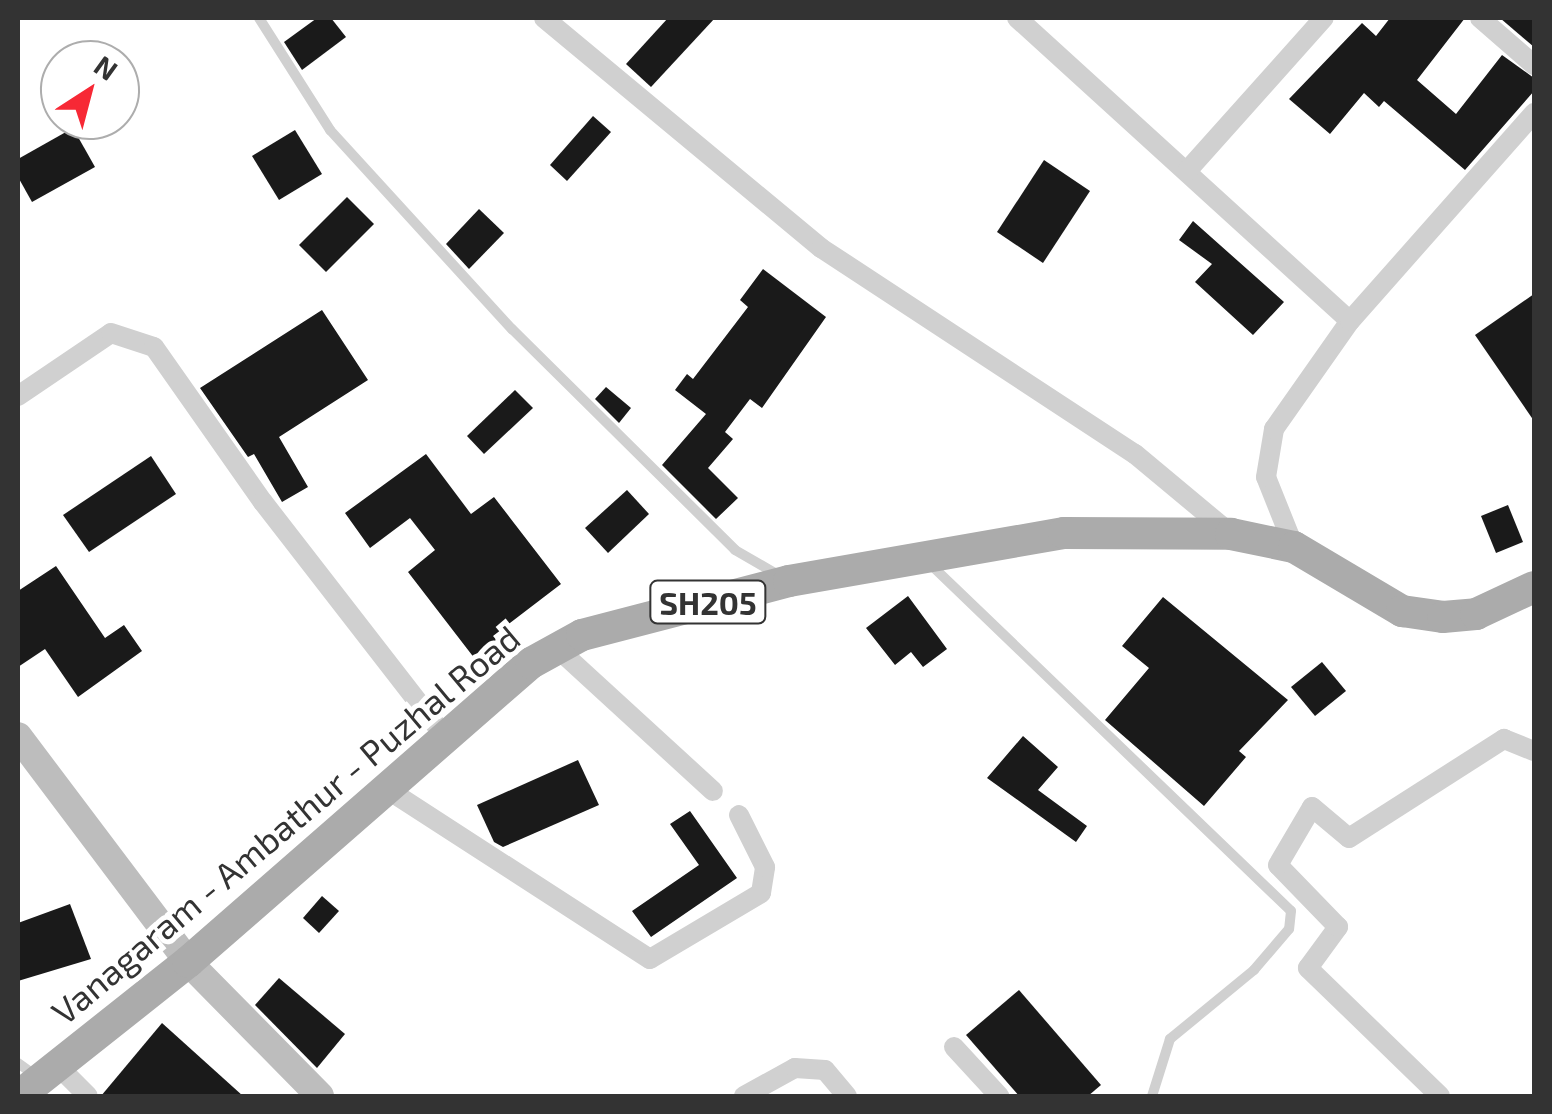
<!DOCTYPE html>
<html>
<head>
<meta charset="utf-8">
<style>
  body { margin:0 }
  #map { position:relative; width:1552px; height:1114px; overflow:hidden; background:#fff; font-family:"Exo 2",sans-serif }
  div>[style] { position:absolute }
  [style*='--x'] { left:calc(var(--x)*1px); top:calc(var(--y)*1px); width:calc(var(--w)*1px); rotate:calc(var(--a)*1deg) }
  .building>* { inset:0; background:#1a1a1a }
  .lane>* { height:10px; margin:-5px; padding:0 5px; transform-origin:5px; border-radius:5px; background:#d0d0d0 }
  .street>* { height:20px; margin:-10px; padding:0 10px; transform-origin:10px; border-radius:10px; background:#d0d0d0 }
  .secondary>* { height:28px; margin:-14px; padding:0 14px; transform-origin:14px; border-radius:14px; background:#bdbdbd }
  .primary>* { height:32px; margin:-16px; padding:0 16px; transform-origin:16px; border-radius:16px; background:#ababab }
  span { translate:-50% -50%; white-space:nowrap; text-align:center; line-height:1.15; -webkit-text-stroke:10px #fff; paint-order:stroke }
  .shield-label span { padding:2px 8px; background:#fff; border:2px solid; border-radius:8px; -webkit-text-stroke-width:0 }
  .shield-label { font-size:32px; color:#333; font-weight:700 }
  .street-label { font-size:35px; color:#333 }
  .frame { position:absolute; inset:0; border:20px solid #333; pointer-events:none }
  .north { position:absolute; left:40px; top:40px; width:100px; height:100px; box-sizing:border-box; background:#fff; border:2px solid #adadad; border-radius:50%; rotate:36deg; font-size:28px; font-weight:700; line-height:40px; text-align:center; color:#333 }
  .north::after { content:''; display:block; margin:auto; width:35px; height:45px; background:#f72835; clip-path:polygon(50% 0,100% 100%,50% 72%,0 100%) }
</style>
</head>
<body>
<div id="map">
  <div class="building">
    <div style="clip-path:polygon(317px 18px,331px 18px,346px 37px,302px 70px,284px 42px)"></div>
    <div style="clip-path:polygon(668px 18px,715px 18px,651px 87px,626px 64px)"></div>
    <div style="clip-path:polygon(1390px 18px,1465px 18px,1417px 80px,1456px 114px,1502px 55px,1534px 78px,1534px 91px,1465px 170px,1384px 101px,1379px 107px,1364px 93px,1330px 134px,1289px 99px,1362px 23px,1376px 36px)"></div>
    <div style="clip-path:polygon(1500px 18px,1534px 18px,1534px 47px)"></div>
    <div style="clip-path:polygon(593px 116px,611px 132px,567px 181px,550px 165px)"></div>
    <div style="clip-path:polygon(73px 128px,95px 167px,32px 202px,18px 177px,18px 159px)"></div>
    <div style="clip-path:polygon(295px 130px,322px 174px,279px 200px,252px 156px)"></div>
    <div style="clip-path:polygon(1044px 160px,1090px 191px,1043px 263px,997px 232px)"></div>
    <div style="clip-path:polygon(347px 197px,374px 224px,326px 272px,299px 245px)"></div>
    <div style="clip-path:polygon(479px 209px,504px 233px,469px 269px,446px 244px)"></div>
    <div style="clip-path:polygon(1193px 221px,1284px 302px,1253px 335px,1195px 282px,1212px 264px,1179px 240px)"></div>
    <div style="clip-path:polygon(763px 269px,826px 317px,762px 408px,750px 399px,725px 432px,733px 439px,708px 468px,738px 498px,716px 519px,662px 465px,706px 414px,675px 390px,687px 374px,693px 379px,748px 307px,740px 300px)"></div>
    <div style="clip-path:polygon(1534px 294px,1534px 421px,1475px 335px)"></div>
    <div style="clip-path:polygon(322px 310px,368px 380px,279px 437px,308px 487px,282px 502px,254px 454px,248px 457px,200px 388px)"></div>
    <div style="clip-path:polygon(606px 387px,631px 408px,619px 423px,595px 399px)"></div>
    <div style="clip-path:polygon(515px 390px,533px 408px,484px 454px,467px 436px)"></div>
    <div style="clip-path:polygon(426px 454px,471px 514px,494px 497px,561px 584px,493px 636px,498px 642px,475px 659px,408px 572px,435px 550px,410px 518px,370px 548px,345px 513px)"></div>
    <div style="clip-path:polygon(151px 456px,176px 494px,89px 552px,63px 515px)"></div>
    <div style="clip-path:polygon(627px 490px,649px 514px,608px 553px,585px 528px)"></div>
    <div style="clip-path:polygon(1508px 505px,1523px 542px,1496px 553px,1481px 516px)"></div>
    <div style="clip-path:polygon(56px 566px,105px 638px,124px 625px,142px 651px,78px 697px,45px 649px,18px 667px,18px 591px)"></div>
    <div style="clip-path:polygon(908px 596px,947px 649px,923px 667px,911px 652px,895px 665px,866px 628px)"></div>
    <div style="clip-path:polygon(1163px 597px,1288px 700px,1239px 751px,1246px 757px,1204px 806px,1105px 720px,1149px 668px,1122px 646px)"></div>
    <div style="clip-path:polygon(1322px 662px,1346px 691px,1315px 716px,1291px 687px)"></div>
    <div style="clip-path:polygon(1023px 736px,1058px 767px,1038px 790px,1087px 826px,1076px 842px,987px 778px)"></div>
    <div style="clip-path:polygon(578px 760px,599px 805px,503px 847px,494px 842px,477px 805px)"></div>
    <div style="clip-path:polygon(690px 811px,737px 878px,651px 937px,632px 911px,699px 865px,670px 824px)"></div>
    <div style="clip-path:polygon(322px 896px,339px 911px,319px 933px,303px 918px)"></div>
    <div style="clip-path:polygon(70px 904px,91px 959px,18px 981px,18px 923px)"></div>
    <div style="clip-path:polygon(279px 978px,345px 1034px,317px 1068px,255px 1005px)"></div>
    <div style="clip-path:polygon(1019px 990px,1101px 1085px,1088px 1096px,1019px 1096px,966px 1035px)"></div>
    <div style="clip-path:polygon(162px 1023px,243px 1096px,101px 1096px)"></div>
  </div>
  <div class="lane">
    <div style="--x:259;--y:18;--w:133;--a:57.6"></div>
    <div style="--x:330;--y:130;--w:270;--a:47.6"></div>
    <div style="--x:512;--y:329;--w:314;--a:44.7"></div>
    <div style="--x:735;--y:550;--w:52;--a:30"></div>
    <div style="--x:929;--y:563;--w:502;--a:43.87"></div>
    <div style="--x:1291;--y:911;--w:18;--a:96"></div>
    <div style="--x:1289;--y:929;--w:54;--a:130.5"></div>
    <div style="--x:1254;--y:970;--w:109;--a:140.6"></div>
    <div style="--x:1170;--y:1039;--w:60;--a:107.5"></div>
    <div style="--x:18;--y:1063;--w:24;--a:36"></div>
  </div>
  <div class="street">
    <div style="--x:544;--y:18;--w:360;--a:39.7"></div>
    <div style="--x:821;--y:248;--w:376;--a:33.3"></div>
    <div style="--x:1135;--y:454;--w:125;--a:39.8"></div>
    <div style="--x:1017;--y:18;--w:450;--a:42.3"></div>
    <div style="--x:1480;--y:18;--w:72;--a:41"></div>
    <div style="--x:1187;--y:171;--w:205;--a:-48.2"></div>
    <div style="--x:18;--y:396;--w:112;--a:-34.1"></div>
    <div style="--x:111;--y:333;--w:45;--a:18"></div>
    <div style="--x:154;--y:347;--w:189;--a:54.9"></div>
    <div style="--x:263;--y:502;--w:299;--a:52.2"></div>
    <div style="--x:1294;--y:547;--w:75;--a:-111.8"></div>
    <div style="--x:1266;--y:477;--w:49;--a:-80.5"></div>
    <div style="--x:1274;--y:429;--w:132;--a:-54.9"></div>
    <div style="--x:1350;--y:321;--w:278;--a:-48.5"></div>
    <div style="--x:558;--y:649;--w:210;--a:42.5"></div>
    <div style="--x:387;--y:789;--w:313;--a:32.9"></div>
    <div style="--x:650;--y:959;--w:129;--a:-30.7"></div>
    <div style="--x:761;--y:893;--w:26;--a:-81"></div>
    <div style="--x:765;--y:867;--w:58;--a:-116.6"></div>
    <div style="--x:954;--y:1047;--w:67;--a:47.4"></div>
    <div style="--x:58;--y:1066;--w:42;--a:45"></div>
    <div style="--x:744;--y:1096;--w:58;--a:-28.8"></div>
    <div style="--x:795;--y:1068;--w:30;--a:4"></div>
    <div style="--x:825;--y:1070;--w:34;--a:50"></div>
    <div style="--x:1440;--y:1096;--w:184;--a:-135.9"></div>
    <div style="--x:1308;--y:968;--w:51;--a:-53.8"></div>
    <div style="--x:1338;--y:927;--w:86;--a:-134.1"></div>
    <div style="--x:1278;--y:865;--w:67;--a:-59.6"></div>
    <div style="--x:1312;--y:807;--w:48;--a:40"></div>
    <div style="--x:1349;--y:838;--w:184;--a:-32.6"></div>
    <div style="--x:1504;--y:739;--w:32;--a:22"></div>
  </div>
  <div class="secondary">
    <div style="--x:18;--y:736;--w:283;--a:53"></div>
    <div style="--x:188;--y:962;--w:188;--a:45.4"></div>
  </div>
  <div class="primary">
    <div style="--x:19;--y:1096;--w:216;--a:-38.4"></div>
    <div style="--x:188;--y:962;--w:455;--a:-41.1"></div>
    <div style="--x:531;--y:663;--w:58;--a:-28.8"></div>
    <div style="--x:582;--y:635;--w:214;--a:-14.6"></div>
    <div style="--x:789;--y:581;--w:279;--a:-9.9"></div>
    <div style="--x:1064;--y:533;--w:167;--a:0.3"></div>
    <div style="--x:1231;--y:534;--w:64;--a:11.7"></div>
    <div style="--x:1294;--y:547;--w:126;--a:30.7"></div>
    <div style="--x:1402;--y:611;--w:41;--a:8.3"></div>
    <div style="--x:1443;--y:617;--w:33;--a:-5"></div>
    <div style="--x:1476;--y:614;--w:64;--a:-25"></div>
  </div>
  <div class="shield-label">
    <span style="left:708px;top:602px">SH205</span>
  </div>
  <div class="street-label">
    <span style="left:285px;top:824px;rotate:-40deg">Vanagaram - Ambathur - Puzhal Road</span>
  </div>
  <div class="frame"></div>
  <div class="north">N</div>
</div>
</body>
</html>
